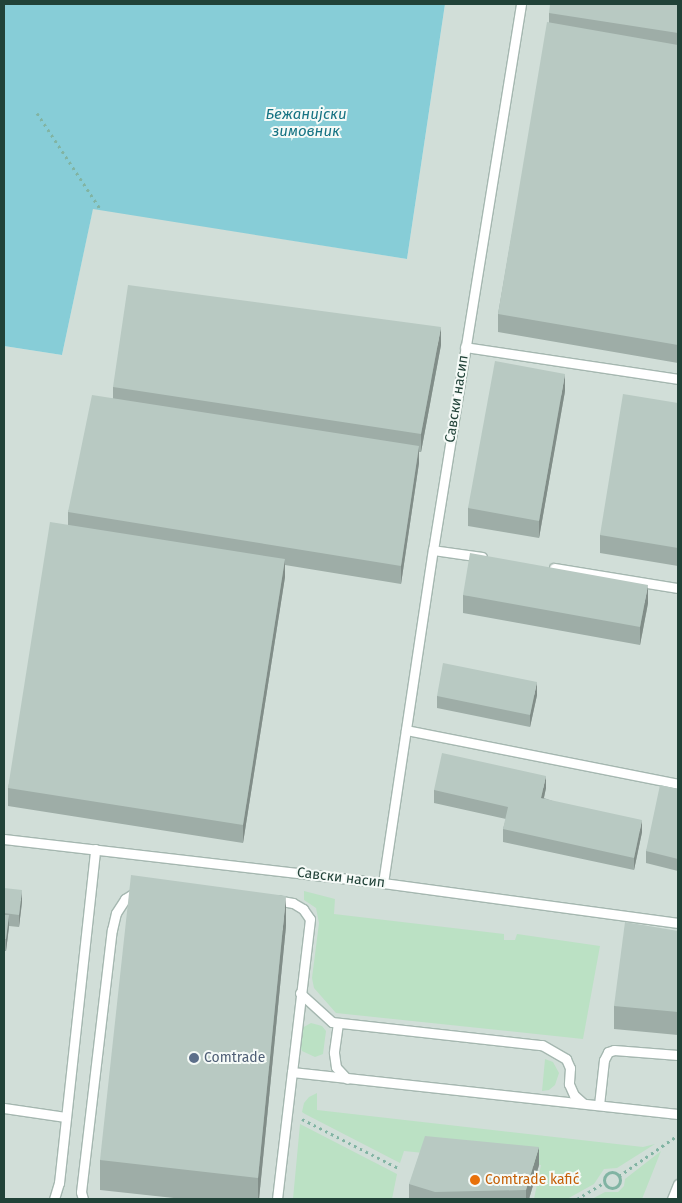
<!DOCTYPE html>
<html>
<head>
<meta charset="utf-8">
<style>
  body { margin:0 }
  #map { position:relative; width:682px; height:1203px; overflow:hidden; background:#e3eee9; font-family:"Fira Sans",sans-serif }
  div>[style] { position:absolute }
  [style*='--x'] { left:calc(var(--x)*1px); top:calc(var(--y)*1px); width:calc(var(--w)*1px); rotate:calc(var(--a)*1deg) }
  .built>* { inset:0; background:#d1ded8 }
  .green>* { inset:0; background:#bbe1c4 }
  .water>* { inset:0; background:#87cdd7 }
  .path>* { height:3px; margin-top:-1.5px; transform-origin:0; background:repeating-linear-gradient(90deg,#81b4a3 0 2.5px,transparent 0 6.5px) }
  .path>.ring { margin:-1.5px; padding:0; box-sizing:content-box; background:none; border:3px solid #81b4a3; border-radius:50% }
  .roads { filter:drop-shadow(1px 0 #a5b7b0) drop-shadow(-1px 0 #a5b7b0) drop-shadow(0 1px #a5b7b0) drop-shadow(0 -1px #a5b7b0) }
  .service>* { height:9px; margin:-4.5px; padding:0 4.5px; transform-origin:4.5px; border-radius:4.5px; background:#fff }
  .wall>* { inset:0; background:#9eada7 }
  .shaded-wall>* { inset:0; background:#818d88 }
  .building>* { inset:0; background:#b8c9c2 }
  .dots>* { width:14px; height:14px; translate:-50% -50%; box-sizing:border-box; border:2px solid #f5faf7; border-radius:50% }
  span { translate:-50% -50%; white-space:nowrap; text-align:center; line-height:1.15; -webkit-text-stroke:4px #f5faf7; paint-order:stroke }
  .street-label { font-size:14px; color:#214238 }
  .service-label { font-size:14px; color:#4e5e75 }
  .left { translate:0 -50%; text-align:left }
  .food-label { font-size:14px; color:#c56008 }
  .water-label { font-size:15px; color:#167383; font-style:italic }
  .frame { position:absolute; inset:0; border:5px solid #214238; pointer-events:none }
</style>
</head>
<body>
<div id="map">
  <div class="built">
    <div style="clip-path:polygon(445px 4px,678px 4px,678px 1199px,4px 1199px,4px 346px,62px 355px,93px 208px,407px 259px)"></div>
  </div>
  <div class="green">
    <div style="clip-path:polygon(304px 891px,335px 899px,334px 914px,504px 934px,504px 940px,515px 940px,517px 934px,600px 946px,583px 1039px,336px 1013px,314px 988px,312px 978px,319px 923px,316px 908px,304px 900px)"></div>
    <div style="clip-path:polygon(311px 1023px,322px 1026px,326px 1031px,323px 1054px,315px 1057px,302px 1051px,298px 1040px,302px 1028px)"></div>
    <div style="clip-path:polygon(545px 1059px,553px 1062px,559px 1073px,555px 1085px,549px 1090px,542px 1091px)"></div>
    <div style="clip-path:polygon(317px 1093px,317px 1110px,643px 1147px,655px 1144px,617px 1168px,604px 1169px,594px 1184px,567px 1199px,534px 1199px,541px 1165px,404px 1151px,400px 1163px,305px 1114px,302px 1112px,304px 1103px,309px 1097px)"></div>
    <div style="clip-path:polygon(300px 1124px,397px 1174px,392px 1199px,293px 1199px)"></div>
    <div style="clip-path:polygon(661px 1151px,642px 1199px,592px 1199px,605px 1192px,618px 1192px,624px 1186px,625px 1179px)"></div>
  </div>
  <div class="water">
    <div style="clip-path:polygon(4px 4px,445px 4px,407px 259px,93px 209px,62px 355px,4px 346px)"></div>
  </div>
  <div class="path">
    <div style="--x:37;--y:113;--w:116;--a:56.6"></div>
    <div style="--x:302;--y:1119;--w:108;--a:27"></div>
    <div class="ring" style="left:604px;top:1172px;width:13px;height:13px"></div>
    <div style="--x:619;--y:1176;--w:72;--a:-34.8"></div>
    <div style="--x:577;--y:1199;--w:31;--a:-31"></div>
  </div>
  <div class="roads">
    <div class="service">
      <div style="--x:465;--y:347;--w:215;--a:8.5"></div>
      <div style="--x:482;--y:557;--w:49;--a:-171.9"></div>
      <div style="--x:433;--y:550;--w:553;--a:-80.84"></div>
      <div style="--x:554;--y:568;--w:126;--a:9.2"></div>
      <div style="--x:406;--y:730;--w:277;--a:11.2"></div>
      <div style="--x:4;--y:839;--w:382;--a:6.6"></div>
      <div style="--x:383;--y:883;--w:298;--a:7.7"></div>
      <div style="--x:383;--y:883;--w:337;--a:-81.5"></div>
      <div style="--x:276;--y:900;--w:17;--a:10"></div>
      <div style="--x:293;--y:903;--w:12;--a:31"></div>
      <div style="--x:303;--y:909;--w:12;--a:55"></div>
      <div style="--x:310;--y:919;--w:154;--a:96.7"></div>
      <div style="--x:300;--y:993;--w:43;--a:42.2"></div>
      <div style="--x:332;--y:1022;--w:211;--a:6.3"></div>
      <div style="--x:542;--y:1045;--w:28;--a:30"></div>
      <div style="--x:566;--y:1059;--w:10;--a:66"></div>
      <div style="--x:570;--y:1068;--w:16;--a:94"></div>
      <div style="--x:569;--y:1084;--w:12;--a:66"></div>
      <div style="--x:574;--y:1095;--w:12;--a:42"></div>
      <div style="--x:338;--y:1023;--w:30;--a:98"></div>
      <div style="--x:334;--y:1053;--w:14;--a:82"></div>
      <div style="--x:336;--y:1067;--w:16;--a:47"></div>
      <div style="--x:599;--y:1105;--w:45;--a:-83.7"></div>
      <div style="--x:604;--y:1060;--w:9;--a:-63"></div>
      <div style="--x:608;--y:1052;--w:6;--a:-18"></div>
      <div style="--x:614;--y:1050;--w:64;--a:4.5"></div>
      <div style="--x:4;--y:1108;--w:62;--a:8.4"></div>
      <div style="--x:54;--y:1199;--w:17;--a:-73"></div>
      <div style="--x:59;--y:1183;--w:336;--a:-83.8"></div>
      <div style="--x:83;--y:1199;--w:7;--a:-106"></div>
      <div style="--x:81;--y:1192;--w:264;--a:-83.3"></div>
      <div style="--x:112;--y:930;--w:17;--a:-77"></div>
      <div style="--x:116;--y:913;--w:17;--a:-57"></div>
      <div style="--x:125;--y:899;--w:17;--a:-33"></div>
      <div style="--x:277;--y:1199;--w:128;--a:-83.3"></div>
      <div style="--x:292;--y:1072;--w:388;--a:6.2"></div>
      <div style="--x:672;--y:1199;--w:16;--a:-68"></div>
    </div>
  </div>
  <div class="wall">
    <div style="clip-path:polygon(678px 4px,678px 363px,498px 332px,498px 314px,549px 22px,549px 13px)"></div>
    <div style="clip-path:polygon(441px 345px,421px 452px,419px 452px,419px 463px,401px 584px,285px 565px,285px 577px,243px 843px,8px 806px,8px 788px,68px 525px,68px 512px,113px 398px,113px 387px)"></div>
    <div style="clip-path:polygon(565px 391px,539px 538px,468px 526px,468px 508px)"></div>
    <div style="clip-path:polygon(678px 403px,678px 566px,600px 553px,600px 535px)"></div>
    <div style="clip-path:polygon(463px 595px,648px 603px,640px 645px,463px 613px)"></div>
    <div style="clip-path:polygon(537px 695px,530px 727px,437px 708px,437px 696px)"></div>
    <div style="clip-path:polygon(546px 788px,544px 798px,642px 832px,634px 870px,503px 842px,503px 829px,506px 819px,434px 803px,434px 790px)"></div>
    <div style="clip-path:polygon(678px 789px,678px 871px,646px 863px,646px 851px)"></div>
    <div style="clip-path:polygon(4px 888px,22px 902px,19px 927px,9px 926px,6px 951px,4px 951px)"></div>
    <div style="clip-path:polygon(286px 926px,259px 1199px,183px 1199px,100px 1190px,100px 1160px)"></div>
    <div style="clip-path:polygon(678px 931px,678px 1035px,614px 1029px,614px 1006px)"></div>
    <div style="clip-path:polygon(539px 1165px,529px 1199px,409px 1199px,409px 1184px)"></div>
  </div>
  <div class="shaded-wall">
    <div style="clip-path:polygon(441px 327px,441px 345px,421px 452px,421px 434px)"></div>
    <div style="clip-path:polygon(565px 374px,565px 391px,539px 538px,539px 521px)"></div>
    <div style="clip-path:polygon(419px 446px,419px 463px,401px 584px,401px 566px)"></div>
    <div style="clip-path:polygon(285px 559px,285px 577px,243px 843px,243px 825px)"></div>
    <div style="clip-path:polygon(648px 585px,648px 603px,640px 645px,640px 627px)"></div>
    <div style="clip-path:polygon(537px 682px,537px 695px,530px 727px,530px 715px)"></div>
    <div style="clip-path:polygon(546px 776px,546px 788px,541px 810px,541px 798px)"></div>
    <div style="clip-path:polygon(642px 820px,642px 832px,634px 870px,634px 858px)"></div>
    <div style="clip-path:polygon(22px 890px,22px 902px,19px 927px,19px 915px)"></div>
    <div style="clip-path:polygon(286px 896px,286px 926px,259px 1199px,258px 1199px,258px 1178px)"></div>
    <div style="clip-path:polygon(9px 915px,9px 927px,6px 951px,6px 939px)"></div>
    <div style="clip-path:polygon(539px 1147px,539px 1165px,529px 1199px,526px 1199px,526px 1190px)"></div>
  </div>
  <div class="building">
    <div style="clip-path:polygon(550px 4px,678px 4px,678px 33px,549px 13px)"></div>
    <div style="clip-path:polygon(547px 22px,678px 45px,678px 345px,498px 314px)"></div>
    <div style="clip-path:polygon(128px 285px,441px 327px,421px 434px,113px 387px)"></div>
    <div style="clip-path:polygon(495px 361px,565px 374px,539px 521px,468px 508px)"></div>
    <div style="clip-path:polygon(623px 394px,678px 403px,678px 548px,600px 535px)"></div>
    <div style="clip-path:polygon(92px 395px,419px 446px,401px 566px,68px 512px)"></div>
    <div style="clip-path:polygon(50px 522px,285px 559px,243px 825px,8px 788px)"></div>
    <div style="clip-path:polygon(470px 553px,648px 585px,640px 627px,463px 595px)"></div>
    <div style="clip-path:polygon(443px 663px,537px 682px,530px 715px,437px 696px)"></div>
    <div style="clip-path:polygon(442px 753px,546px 776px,541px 798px,642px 820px,634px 858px,503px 829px,508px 807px,434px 790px)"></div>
    <div style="clip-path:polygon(660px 785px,678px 789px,678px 859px,646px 851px)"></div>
    <div style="clip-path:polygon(131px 875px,286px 896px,258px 1178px,100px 1160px)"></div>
    <div style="clip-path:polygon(4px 888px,22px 890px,19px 915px,4px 913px)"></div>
    <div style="clip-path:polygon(4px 915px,9px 915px,6px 939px,4px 939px)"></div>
    <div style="clip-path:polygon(625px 922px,678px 931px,678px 1012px,614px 1006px)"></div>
    <div style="clip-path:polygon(425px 1136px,539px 1147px,526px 1190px,435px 1192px,409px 1184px)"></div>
  </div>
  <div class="dots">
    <div style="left:194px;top:1058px;background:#5c6f8a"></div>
    <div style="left:475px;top:1180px;background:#e8710a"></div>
  </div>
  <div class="street-label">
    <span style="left:457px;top:399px;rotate:-81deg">Савски насип</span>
    <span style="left:341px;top:878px;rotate:7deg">Савски насип</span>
  </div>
  <div class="service-label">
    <span class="left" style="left:204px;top:1058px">Comtrade</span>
  </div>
  <div class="food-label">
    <span class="left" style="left:485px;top:1180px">Comtrade kafić</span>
  </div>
  <div class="water-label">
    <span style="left:306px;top:123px">Бежанијски<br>зимовник</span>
  </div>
  <div class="frame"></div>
</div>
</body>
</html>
